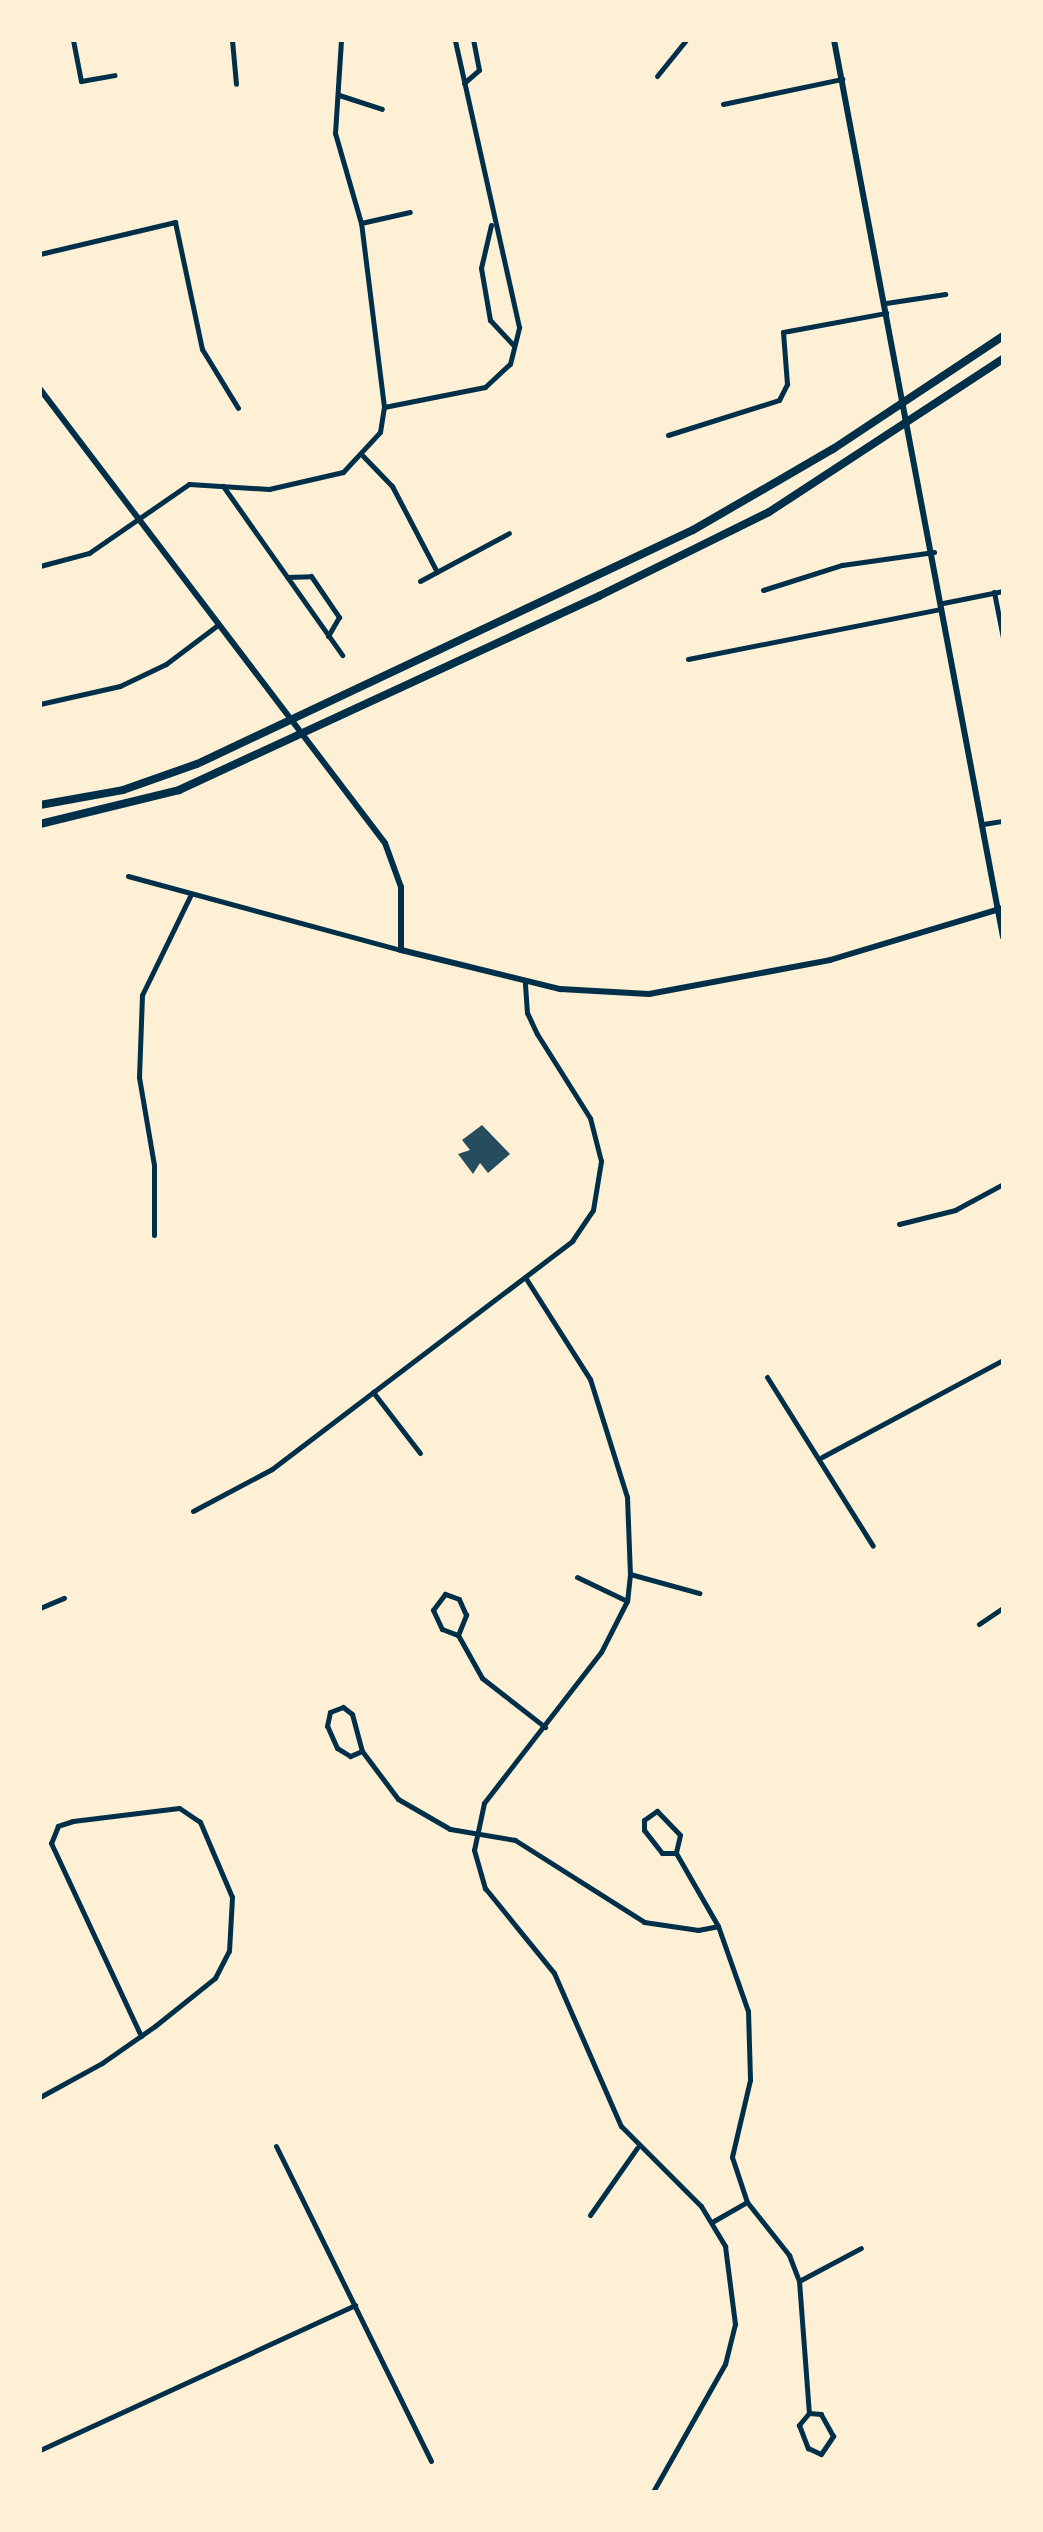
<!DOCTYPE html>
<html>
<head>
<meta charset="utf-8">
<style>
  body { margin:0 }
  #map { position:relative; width:1043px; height:2532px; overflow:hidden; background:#fdf0d5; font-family:Karla,sans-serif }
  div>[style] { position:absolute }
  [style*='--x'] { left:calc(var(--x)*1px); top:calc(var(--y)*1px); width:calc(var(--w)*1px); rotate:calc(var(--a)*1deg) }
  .building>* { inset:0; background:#264d5e }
  .minor>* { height:5px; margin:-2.5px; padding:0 2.5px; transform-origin:2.5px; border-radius:2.5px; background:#003049 }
  .tertiary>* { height:6px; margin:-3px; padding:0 3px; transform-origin:3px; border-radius:3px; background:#003049 }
  .primary>* { height:8px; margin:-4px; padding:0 4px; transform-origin:4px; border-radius:4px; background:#003049 }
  span { translate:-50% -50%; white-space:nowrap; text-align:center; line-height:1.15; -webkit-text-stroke:8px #fdf0d5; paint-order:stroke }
  .frame { position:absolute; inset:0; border:42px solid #fdf0d5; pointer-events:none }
</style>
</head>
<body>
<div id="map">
  <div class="building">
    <div style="clip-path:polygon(482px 1125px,510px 1154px,488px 1173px,480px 1163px,473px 1174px,458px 1154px,470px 1150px,462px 1140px)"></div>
  </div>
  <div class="minor">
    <div style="--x:73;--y:40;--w:42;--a:79"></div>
    <div style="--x:81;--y:81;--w:34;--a:-10"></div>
    <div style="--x:232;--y:40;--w:44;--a:84.8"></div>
    <div style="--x:657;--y:76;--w:46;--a:-51.1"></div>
    <div style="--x:464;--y:83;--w:20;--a:-41"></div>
    <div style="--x:479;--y:70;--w:31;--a:-101"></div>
    <div style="--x:339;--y:95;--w:45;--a:18"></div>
    <div style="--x:723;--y:104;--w:122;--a:-11.9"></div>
    <div style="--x:361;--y:223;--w:50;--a:-12.7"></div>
    <div style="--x:491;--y:225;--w:44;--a:103.1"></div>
    <div style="--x:481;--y:268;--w:53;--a:80.2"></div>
    <div style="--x:490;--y:320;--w:35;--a:47"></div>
    <div style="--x:40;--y:254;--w:139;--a:-13.3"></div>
    <div style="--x:175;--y:222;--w:130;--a:78"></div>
    <div style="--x:202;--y:349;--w:69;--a:58.6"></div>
    <div style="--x:886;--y:303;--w:60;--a:-8.7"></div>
    <div style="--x:384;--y:407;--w:103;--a:-11.2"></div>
    <div style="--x:485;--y:387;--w:34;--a:-43"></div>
    <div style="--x:510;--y:364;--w:38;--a:-76"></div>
    <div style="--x:519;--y:327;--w:294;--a:-102.6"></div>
    <div style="--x:668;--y:435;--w:116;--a:-17.5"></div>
    <div style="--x:779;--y:400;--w:18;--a:-63"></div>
    <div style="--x:787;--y:384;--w:52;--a:-94.4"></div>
    <div style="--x:783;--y:332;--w:105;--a:-10.5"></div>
    <div style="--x:363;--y:456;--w:42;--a:46"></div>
    <div style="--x:392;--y:486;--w:97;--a:62.4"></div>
    <div style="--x:223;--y:486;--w:207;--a:54.8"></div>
    <div style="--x:40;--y:566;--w:51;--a:-14.9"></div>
    <div style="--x:89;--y:553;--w:121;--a:-34.6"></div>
    <div style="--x:189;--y:484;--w:80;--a:3.6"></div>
    <div style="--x:269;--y:489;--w:76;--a:-12.9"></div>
    <div style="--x:343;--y:472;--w:54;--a:-47.2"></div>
    <div style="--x:380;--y:432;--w:25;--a:-81"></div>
    <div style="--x:384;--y:407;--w:185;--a:-97.1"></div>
    <div style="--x:361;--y:223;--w:94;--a:-106.1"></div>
    <div style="--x:335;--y:133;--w:93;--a:-86.3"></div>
    <div style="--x:287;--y:577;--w:24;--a:-2"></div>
    <div style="--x:311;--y:576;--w:50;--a:55.7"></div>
    <div style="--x:339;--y:617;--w:22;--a:120"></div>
    <div style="--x:420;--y:581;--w:101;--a:-28.3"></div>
    <div style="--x:763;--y:590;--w:83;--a:-17.6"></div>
    <div style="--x:842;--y:565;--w:93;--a:-8"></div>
    <div style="--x:994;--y:592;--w:47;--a:78.9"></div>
    <div style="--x:943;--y:603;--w:61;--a:-11.3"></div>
    <div style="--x:688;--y:659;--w:258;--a:-11.2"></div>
    <div style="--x:40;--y:704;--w:82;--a:-12.7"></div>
    <div style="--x:120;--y:686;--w:51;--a:-25.6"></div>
    <div style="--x:166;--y:664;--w:66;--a:-37"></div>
    <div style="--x:983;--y:824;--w:20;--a:-9"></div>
    <div style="--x:128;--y:876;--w:283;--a:15.2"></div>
    <div style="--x:899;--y:1224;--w:58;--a:-14"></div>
    <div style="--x:955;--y:1210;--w:55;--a:-28.4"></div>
    <div style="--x:154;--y:1235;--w:70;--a:-90"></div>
    <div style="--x:154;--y:1165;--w:89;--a:-99.7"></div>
    <div style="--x:139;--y:1077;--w:82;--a:-87.9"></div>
    <div style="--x:142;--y:995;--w:110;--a:-64.1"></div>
    <div style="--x:525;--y:1277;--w:121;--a:57.5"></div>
    <div style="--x:590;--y:1379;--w:124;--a:72.6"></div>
    <div style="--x:627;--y:1497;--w:77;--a:87.8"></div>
    <div style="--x:630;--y:1574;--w:27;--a:96"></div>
    <div style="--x:627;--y:1601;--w:57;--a:117"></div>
    <div style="--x:601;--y:1652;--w:191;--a:127.8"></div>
    <div style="--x:484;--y:1803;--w:48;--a:102"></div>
    <div style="--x:474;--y:1850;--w:40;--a:74"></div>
    <div style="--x:485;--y:1888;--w:109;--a:50.9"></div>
    <div style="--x:554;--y:1973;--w:167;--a:66.4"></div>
    <div style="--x:621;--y:2126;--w:113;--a:45"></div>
    <div style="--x:701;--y:2206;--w:47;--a:59"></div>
    <div style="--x:725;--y:2246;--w:79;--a:82.7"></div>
    <div style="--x:735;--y:2324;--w:41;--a:104"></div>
    <div style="--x:725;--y:2364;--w:147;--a:119.4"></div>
    <div style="--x:767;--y:1377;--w:199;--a:57.9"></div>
    <div style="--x:373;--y:1392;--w:77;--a:52.4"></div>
    <div style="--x:822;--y:1457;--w:205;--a:-28.2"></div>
    <div style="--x:193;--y:1511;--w:89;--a:-28"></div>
    <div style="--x:272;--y:1469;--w:377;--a:-37.2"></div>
    <div style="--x:572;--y:1241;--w:37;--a:-56"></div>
    <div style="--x:593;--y:1210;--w:50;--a:-80.7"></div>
    <div style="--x:601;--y:1161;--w:44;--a:-104.3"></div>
    <div style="--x:590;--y:1118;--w:99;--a:-122.2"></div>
    <div style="--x:537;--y:1034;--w:23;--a:-115"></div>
    <div style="--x:527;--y:1013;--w:30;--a:-94"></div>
    <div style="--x:630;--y:1574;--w:72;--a:15.4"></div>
    <div style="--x:577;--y:1577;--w:55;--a:25.6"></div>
    <div style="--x:40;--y:1608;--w:26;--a:-23"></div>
    <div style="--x:979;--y:1624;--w:29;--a:-34"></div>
    <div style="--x:458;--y:1635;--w:22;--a:-68"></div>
    <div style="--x:466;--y:1615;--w:17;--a:-114"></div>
    <div style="--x:459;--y:1599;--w:15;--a:-160"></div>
    <div style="--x:445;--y:1594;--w:20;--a:127"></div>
    <div style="--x:433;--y:1610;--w:21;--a:65"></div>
    <div style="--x:442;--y:1629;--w:17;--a:21"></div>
    <div style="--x:458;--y:1635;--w:49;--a:60.8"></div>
    <div style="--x:482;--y:1678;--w:80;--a:37.9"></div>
    <div style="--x:362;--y:1751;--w:13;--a:157"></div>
    <div style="--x:350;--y:1756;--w:15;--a:-148"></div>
    <div style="--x:337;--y:1748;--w:24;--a:-114"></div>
    <div style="--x:327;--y:1726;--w:14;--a:-78"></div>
    <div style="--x:330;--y:1712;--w:14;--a:-21"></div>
    <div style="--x:343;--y:1707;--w:11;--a:38"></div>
    <div style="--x:352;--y:1714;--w:38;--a:75"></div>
    <div style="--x:362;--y:1751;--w:60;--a:53.1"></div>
    <div style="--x:398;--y:1799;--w:60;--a:30"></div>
    <div style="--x:450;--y:1829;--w:66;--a:9.6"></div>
    <div style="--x:515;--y:1840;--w:153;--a:32.4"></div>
    <div style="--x:644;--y:1922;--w:55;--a:8.4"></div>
    <div style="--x:698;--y:1930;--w:20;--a:-11"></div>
    <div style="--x:657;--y:1811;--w:33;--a:46"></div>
    <div style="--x:680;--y:1835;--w:18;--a:103"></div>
    <div style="--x:676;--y:1853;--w:14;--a:180"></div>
    <div style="--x:662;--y:1853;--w:29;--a:-128"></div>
    <div style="--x:644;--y:1830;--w:10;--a:-90"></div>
    <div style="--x:644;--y:1820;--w:16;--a:-35"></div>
    <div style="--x:676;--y:1853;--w:84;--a:60.1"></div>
    <div style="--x:718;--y:1926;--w:90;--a:70.6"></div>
    <div style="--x:748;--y:2011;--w:69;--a:88.3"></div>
    <div style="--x:750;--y:2080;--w:79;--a:103.2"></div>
    <div style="--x:732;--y:2157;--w:47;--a:71.6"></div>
    <div style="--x:747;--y:2202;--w:68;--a:51.6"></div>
    <div style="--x:789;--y:2255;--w:28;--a:69"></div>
    <div style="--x:799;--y:2281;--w:132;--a:85.7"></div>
    <div style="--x:809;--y:2413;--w:16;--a:130"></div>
    <div style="--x:799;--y:2425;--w:25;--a:69"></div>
    <div style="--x:808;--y:2448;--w:14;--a:25"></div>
    <div style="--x:821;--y:2454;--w:22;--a:-56"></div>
    <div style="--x:833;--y:2436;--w:25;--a:-119"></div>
    <div style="--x:821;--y:2414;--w:12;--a:-175"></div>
    <div style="--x:40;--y:2097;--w:71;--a:-28.7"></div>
    <div style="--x:102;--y:2063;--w:65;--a:-34.9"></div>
    <div style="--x:155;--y:2026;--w:77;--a:-38.7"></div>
    <div style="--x:215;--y:1978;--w:30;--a:-63"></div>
    <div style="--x:229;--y:1951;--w:54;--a:-86.8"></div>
    <div style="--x:232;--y:1897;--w:82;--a:-113.1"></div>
    <div style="--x:200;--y:1822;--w:25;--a:-146"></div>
    <div style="--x:179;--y:1808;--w:107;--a:173"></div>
    <div style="--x:73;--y:1821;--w:16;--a:162"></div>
    <div style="--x:58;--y:1826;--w:18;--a:112"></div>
    <div style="--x:51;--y:1843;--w:213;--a:65"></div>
    <div style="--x:276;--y:2146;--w:351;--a:63.8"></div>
    <div style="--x:590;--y:2215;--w:82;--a:-55"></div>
    <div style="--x:712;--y:2222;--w:40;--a:-29.7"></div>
    <div style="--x:799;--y:2281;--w:70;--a:-28"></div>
    <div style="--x:40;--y:2450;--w:347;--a:-24.7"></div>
  </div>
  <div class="tertiary">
    <div style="--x:834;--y:40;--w:913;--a:79.33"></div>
    <div style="--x:40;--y:389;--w:570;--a:52.77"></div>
    <div style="--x:385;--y:843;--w:47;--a:70"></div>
    <div style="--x:401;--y:887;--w:63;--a:90"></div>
    <div style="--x:401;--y:950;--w:164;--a:13.8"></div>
    <div style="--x:560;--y:989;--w:89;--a:3.2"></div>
    <div style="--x:649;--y:994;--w:184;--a:-10.6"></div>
    <div style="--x:830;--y:960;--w:181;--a:-16.7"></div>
  </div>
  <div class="primary">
    <div style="--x:40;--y:805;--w:84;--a:-10.2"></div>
    <div style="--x:123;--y:790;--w:78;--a:-19.4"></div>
    <div style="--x:197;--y:764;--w:548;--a:-25.26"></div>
    <div style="--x:693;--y:530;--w:162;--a:-30.1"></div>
    <div style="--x:833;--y:449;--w:204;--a:-33.6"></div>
    <div style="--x:40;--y:824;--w:143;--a:-13.7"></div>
    <div style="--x:179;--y:790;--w:463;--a:-24.8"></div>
    <div style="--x:599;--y:596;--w:190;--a:-26.3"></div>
    <div style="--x:769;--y:512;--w:280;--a:-33.2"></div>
  </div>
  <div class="frame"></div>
</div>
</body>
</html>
